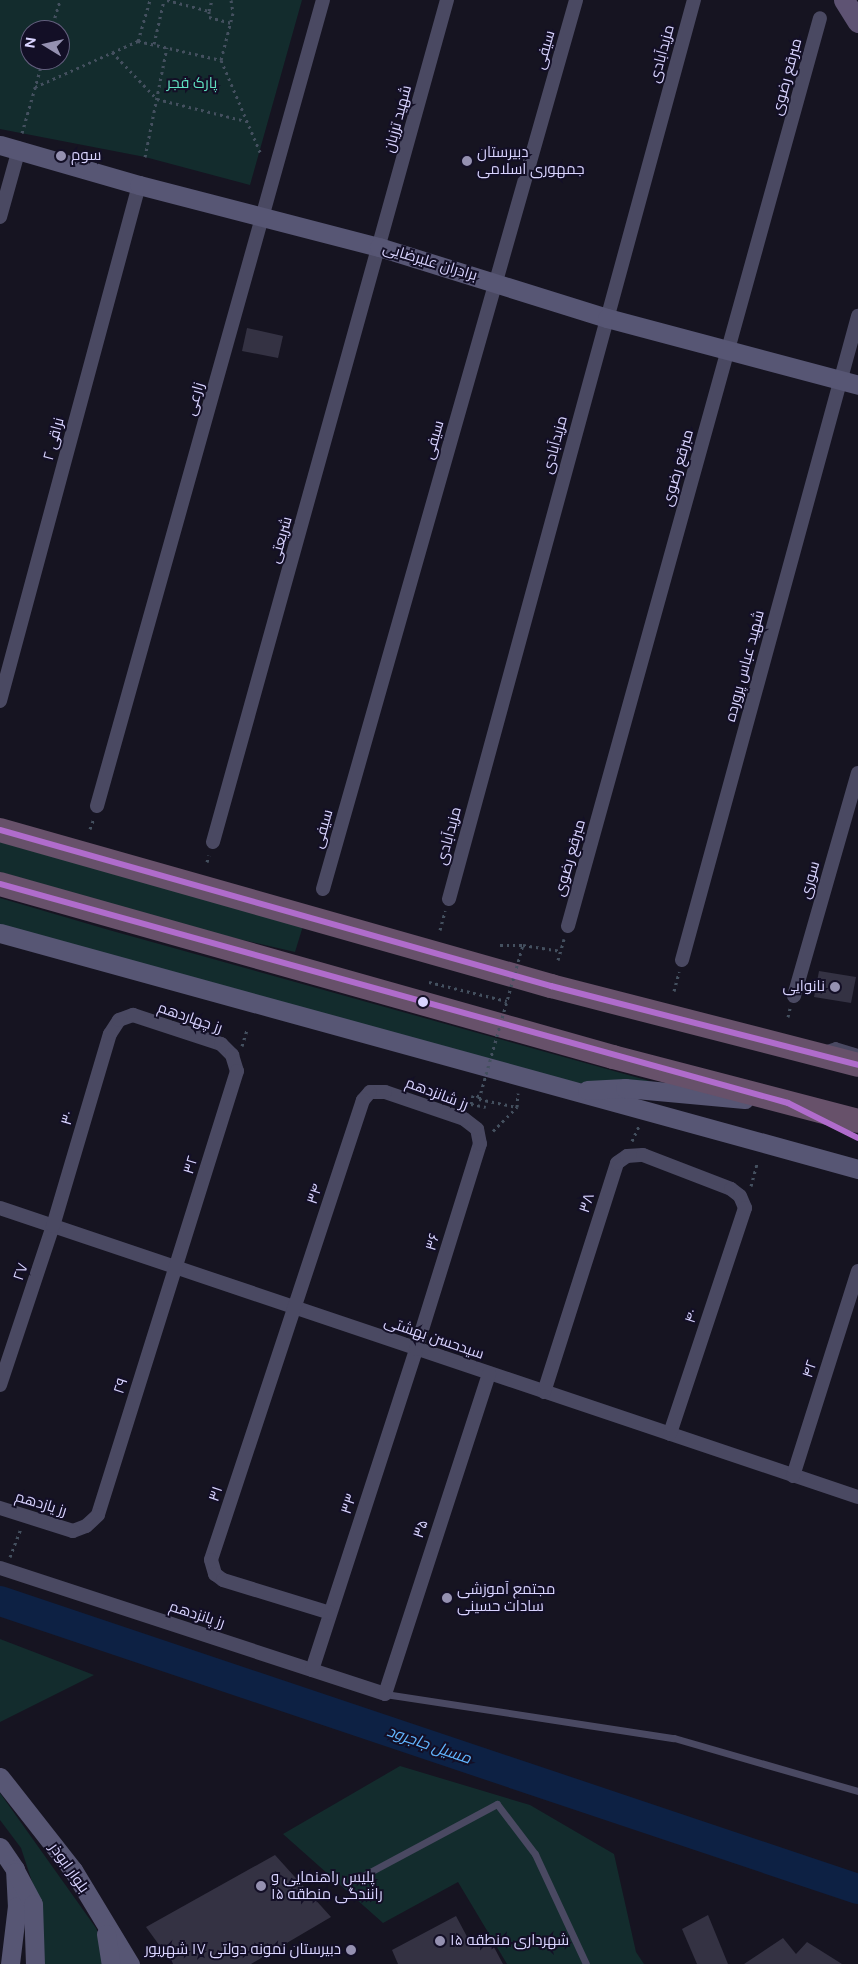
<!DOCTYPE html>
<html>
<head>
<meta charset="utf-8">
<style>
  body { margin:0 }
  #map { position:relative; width:858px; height:1964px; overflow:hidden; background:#161421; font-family:Figtree,Cairo,sans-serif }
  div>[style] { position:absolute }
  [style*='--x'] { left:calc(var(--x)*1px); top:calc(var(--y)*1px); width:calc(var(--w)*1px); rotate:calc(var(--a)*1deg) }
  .green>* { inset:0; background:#132c2d }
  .river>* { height:30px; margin:-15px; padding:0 15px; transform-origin:15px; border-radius:15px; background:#0d2144 }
  .building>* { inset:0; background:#343243 }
  .path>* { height:3px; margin-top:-1.5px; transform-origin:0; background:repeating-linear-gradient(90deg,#44505f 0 2.5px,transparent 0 6.5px) }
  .lane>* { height:7px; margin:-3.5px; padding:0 3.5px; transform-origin:3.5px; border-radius:3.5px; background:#4a4962 }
  .street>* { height:14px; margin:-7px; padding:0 7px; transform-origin:7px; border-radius:7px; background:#4a4962 }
  .secondary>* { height:19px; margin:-9.5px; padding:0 9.5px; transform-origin:9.5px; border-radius:9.5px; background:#575674 }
  .primary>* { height:21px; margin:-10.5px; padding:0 10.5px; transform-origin:10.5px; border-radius:10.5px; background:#5e5373 }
  .highway>* { height:24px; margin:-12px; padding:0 12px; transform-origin:12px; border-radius:12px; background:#67516a }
  .path-bridge>* { height:3px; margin-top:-1.5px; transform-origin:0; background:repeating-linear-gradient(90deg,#44505f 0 2.5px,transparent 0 6.5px) }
  .bus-1>* { height:6px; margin:-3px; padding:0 3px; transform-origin:3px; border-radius:3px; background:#b06ccc }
  .dots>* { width:14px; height:14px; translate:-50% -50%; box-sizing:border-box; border:2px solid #130f26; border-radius:50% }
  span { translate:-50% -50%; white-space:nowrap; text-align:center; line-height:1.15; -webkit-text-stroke:4px #130f26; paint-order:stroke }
  .street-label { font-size:15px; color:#d9d4ff }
  .park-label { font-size:15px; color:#5fe0c0 }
  .poi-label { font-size:15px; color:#d9d4ff }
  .left { translate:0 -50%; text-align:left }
  .right { translate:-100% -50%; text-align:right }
  .water-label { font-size:16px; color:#62b6ff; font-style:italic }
  .north { position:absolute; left:20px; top:20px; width:50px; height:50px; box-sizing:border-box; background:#130f26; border:1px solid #625e7d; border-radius:50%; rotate:279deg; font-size:14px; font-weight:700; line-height:20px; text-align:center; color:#d9d4ff }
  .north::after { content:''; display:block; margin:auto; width:18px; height:22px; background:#9591b1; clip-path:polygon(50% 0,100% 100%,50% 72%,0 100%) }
</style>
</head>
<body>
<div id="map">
  <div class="green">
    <div style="clip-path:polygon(evenodd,0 0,302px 0,250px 185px,145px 157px,0 129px,0 0,30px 30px,60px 30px,60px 60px,30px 60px,30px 30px)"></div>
    <div style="clip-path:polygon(0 842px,303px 926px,295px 952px,182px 926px,0 872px)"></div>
    <div style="clip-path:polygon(0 898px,109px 930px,682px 1090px,566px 1082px,108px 958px,0 924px)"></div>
    <div style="clip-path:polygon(0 1639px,94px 1675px,0 1722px)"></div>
    <div style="clip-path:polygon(400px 1766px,530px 1805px,614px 1854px,636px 1952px,644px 1964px,507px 1964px,458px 1882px,383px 1923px,283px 1834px)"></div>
    <div style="clip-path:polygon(0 1793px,96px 1928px,103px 1944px,105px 1964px,42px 1964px,37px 1897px,21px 1848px,0 1820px)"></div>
  </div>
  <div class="river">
    <div style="--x:0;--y:1601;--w:905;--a:18.56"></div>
  </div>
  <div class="building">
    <div style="clip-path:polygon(247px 328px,283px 336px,278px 358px,242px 351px)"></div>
    <div style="clip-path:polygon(819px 971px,856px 977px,851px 1003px,814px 997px)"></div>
    <div style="clip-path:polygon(275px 1855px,331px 1917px,251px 1964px,173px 1964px,146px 1927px)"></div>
    <div style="clip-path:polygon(708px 1915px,728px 1964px,697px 1964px,682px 1929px)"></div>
    <div style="clip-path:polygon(456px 1916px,472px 1946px,488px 1936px,503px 1964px,398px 1964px,392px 1950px)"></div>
    <div style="clip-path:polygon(783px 1938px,796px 1954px,807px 1942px,842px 1964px,744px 1964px)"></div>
  </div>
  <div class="path">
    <div style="--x:167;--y:0;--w:43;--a:14.7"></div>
    <div style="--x:209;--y:11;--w:6;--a:90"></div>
    <div style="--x:209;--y:17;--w:23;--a:15"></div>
    <div style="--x:231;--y:0;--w:13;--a:81"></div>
    <div style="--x:233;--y:13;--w:49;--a:104.3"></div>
    <div style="--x:221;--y:60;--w:100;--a:67"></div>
    <div style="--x:209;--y:11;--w:11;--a:-75"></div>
    <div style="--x:51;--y:30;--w:31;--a:-73"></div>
    <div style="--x:138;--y:41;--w:43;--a:-73.7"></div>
    <div style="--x:154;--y:44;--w:45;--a:-77.2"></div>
    <div style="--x:112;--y:52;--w:65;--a:46.2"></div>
    <div style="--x:157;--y:99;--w:92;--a:13.9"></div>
    <div style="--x:35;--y:87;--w:113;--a:-24.1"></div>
    <div style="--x:138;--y:41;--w:85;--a:12.9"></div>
    <div style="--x:22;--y:133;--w:76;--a:-74"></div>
    <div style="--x:145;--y:157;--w:112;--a:-78.7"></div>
    <div style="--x:90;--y:829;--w:12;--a:-70"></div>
    <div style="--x:207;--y:862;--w:7;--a:-74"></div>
    <div style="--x:440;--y:930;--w:20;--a:-75"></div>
    <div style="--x:500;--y:945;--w:23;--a:0"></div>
    <div style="--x:523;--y:945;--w:37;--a:9"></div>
    <div style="--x:558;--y:960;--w:22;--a:-74"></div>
    <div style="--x:429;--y:982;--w:80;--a:13.7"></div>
    <div style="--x:674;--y:991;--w:20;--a:-75"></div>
    <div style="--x:788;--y:1017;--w:9;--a:-77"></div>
    <div style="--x:242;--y:1046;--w:17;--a:-73"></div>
    <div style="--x:479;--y:1096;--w:6;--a:-171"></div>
    <div style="--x:473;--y:1095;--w:9;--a:103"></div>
    <div style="--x:471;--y:1104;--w:15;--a:11"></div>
    <div style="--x:479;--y:1099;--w:39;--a:12"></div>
    <div style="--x:493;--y:1131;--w:34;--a:-45"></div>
    <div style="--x:517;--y:1107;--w:14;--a:-86"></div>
    <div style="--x:632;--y:1141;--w:17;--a:-65"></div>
    <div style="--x:751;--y:1186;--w:23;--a:-75"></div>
    <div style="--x:10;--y:1557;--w:31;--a:-69"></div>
  </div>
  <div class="lane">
    <div style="--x:823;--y:1049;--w:13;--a:-18"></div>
    <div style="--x:835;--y:1045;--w:24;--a:17"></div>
    <div style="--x:385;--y:1694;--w:292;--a:8.7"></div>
    <div style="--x:674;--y:1738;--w:191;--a:16.1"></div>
    <div style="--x:357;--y:1879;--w:159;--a:-28.2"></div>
    <div style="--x:497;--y:1804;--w:63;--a:52.8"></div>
    <div style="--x:535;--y:1854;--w:121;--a:65.1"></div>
  </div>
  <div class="street">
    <div style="--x:0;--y:217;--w:71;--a:-74.4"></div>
    <div style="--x:0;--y:701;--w:534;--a:-74.92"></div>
    <div style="--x:97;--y:806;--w:837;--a:-74.34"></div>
    <div style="--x:213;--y:842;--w:874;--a:-74.47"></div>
    <div style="--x:323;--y:889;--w:924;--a:-74.11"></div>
    <div style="--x:449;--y:899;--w:932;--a:-74.76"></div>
    <div style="--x:568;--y:926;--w:942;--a:-74.49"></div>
    <div style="--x:682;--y:960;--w:668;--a:-74.71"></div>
    <div style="--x:794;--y:996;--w:232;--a:-74"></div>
    <div style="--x:0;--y:1208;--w:905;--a:18.62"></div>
    <div style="--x:0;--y:1385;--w:168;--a:-71.6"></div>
    <div style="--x:53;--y:1226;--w:200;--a:-73.5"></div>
    <div style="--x:110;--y:1034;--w:17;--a:-57"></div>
    <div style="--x:119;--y:1020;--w:15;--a:-20"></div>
    <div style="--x:133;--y:1015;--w:93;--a:18.2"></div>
    <div style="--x:221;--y:1044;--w:16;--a:45"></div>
    <div style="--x:232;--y:1055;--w:17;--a:73"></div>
    <div style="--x:237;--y:1071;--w:465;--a:107.4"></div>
    <div style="--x:98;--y:1515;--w:16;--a:137"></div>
    <div style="--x:86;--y:1526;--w:14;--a:159"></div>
    <div style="--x:73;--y:1531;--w:77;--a:-162.5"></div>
    <div style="--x:544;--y:1392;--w:240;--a:-72.3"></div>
    <div style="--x:617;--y:1163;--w:12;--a:-35"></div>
    <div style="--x:627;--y:1156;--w:16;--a:-4"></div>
    <div style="--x:643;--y:1155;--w:94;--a:21.1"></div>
    <div style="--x:731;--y:1189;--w:11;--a:38"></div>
    <div style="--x:740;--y:1196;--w:13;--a:67"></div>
    <div style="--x:745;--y:1208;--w:238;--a:108.4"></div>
    <div style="--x:793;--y:1476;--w:215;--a:-72.4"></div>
    <div style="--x:0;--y:1568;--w:405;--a:18.1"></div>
    <div style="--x:385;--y:1694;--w:337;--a:-72"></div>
    <div style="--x:312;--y:1670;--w:337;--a:-72"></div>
    <div style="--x:416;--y:1349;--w:215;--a:-72.7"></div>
    <div style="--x:480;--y:1144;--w:15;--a:-101"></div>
    <div style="--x:477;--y:1129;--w:16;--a:-142"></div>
    <div style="--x:464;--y:1119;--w:83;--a:-161.1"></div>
    <div style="--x:385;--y:1092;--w:15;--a:180"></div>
    <div style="--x:370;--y:1092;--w:11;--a:131"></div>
    <div style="--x:363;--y:1100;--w:484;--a:108.3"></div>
    <div style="--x:211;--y:1560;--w:15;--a:74"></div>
    <div style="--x:215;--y:1574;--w:10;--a:37"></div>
    <div style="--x:223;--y:1580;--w:112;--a:17.1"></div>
  </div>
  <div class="secondary">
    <div style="--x:0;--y:145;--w:145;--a:16.1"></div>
    <div style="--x:139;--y:185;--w:248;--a:14.5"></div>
    <div style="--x:379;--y:247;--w:239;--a:17.3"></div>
    <div style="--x:607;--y:318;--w:260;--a:14.9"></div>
    <div style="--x:0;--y:933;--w:890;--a:15.38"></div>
    <div style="--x:587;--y:1090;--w:38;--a:-3"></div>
    <div style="--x:625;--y:1088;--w:120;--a:5.3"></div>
    <div style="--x:0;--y:1777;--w:118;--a:51.9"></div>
    <div style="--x:73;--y:1870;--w:110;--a:58.8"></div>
    <div style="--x:0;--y:1847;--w:27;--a:56"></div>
    <div style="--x:15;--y:1869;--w:37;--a:87"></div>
    <div style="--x:17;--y:1906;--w:58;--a:96.9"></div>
    <div style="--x:16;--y:1872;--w:36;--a:62"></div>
    <div style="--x:33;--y:1904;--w:60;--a:88.1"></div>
    <div style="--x:106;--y:1934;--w:30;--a:81"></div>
  </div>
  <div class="primary">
    <div style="--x:844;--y:0;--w:26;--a:58"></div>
  </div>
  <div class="highway">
    <div style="--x:0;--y:830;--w:573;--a:15.81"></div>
    <div style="--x:551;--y:986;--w:317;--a:14.4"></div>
    <div style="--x:0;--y:884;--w:637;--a:15.76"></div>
    <div style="--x:613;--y:1057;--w:253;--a:14.6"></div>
  </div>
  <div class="path-bridge">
    <div style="--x:479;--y:1099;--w:160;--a:-74.1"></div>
  </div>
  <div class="bus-1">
    <div style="--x:0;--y:830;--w:573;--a:15.81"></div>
    <div style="--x:551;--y:986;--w:317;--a:14.4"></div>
    <div style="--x:0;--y:884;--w:818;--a:15.53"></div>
    <div style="--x:788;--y:1103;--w:78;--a:26.6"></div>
  </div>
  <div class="dots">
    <div style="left:61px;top:156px;background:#9591b1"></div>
    <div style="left:467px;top:161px;background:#9591b1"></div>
    <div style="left:835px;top:987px;background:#9591b1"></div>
    <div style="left:423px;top:1002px;background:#d9d4ff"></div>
    <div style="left:447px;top:1598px;background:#9591b1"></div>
    <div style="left:261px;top:1886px;background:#9591b1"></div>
    <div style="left:440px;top:1941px;background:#9591b1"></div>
    <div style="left:351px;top:1950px;background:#9591b1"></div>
  </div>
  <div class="street-label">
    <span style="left:545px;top:50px;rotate:-74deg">سیفی</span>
    <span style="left:662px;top:54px;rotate:-75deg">مزیدآبادی</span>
    <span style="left:787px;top:77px;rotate:-75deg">مبرقع رضوی</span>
    <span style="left:398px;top:119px;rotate:-75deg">شهید ترزبان</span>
    <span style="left:430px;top:262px;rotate:17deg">برادران علیرضایی</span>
    <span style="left:195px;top:399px;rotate:-74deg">زارعی</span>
    <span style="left:54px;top:439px;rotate:-75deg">نراقی ۲</span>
    <span style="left:434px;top:440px;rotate:-74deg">سیفی</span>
    <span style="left:555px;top:445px;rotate:-75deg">مزیدآبادی</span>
    <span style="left:678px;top:468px;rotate:-74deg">مبرقع رضوی</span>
    <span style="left:281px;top:540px;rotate:-74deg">شریعتی</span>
    <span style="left:745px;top:666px;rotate:-75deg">شهید عباس پرورده</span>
    <span style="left:323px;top:829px;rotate:-74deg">سیفی</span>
    <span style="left:449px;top:836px;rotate:-75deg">مزیدآبادی</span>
    <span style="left:570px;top:858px;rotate:-74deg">مبرقع رضوی</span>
    <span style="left:810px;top:880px;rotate:-74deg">سوری</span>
    <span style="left:190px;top:1018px;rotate:19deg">رز چهاردهم</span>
    <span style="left:437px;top:1094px;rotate:21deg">رز شانزدهم</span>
    <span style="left:68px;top:1118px;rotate:-74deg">۳۰</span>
    <span style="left:191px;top:1165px;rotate:-73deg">۳۲</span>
    <span style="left:315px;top:1194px;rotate:-72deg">۳۴</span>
    <span style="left:587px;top:1203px;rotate:-72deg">۳۸</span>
    <span style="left:433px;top:1242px;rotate:-73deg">۳۶</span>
    <span style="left:21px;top:1272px;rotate:-71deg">۲۷</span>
    <span style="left:692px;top:1316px;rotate:-72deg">۴۰</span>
    <span style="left:434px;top:1338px;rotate:19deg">سیدحسن بهشتی</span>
    <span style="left:810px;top:1369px;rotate:-72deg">۴۲</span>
    <span style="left:121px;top:1386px;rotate:-72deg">۲۹</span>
    <span style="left:216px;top:1494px;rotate:-71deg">۳۱</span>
    <span style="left:41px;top:1504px;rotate:17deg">رز یازدهم</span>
    <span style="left:349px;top:1504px;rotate:-72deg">۳۳</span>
    <span style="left:421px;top:1529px;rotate:-72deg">۳۵</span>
    <span style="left:197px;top:1615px;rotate:18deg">رز پانزدهم</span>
    <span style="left:69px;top:1868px;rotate:55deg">بلوار ابوذر</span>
  </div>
  <div class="park-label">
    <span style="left:192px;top:84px">پارک فجر</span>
  </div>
  <div class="poi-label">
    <span class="left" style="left:477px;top:161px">دبیرستان<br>جمهوری اسلامی</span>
    <span class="left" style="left:71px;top:156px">سوم</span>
    <span class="right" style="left:825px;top:987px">نانوایی</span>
    <span class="left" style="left:457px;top:1598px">مجتمع آموزشی<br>سادات حسینی</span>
    <span class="left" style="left:271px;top:1886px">پلیس راهنمایی و<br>رانندگی منطقه ۱۵</span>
    <span class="left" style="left:450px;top:1941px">شهرداری منطقه ۱۵</span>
    <span class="right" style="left:341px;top:1950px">دبیرستان نمونه دولتی ۱۷ شهریور</span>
  </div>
  <div class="water-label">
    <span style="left:429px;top:1745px;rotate:19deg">مسیل جاجرود</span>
  </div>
  <div class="north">N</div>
</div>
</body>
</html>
